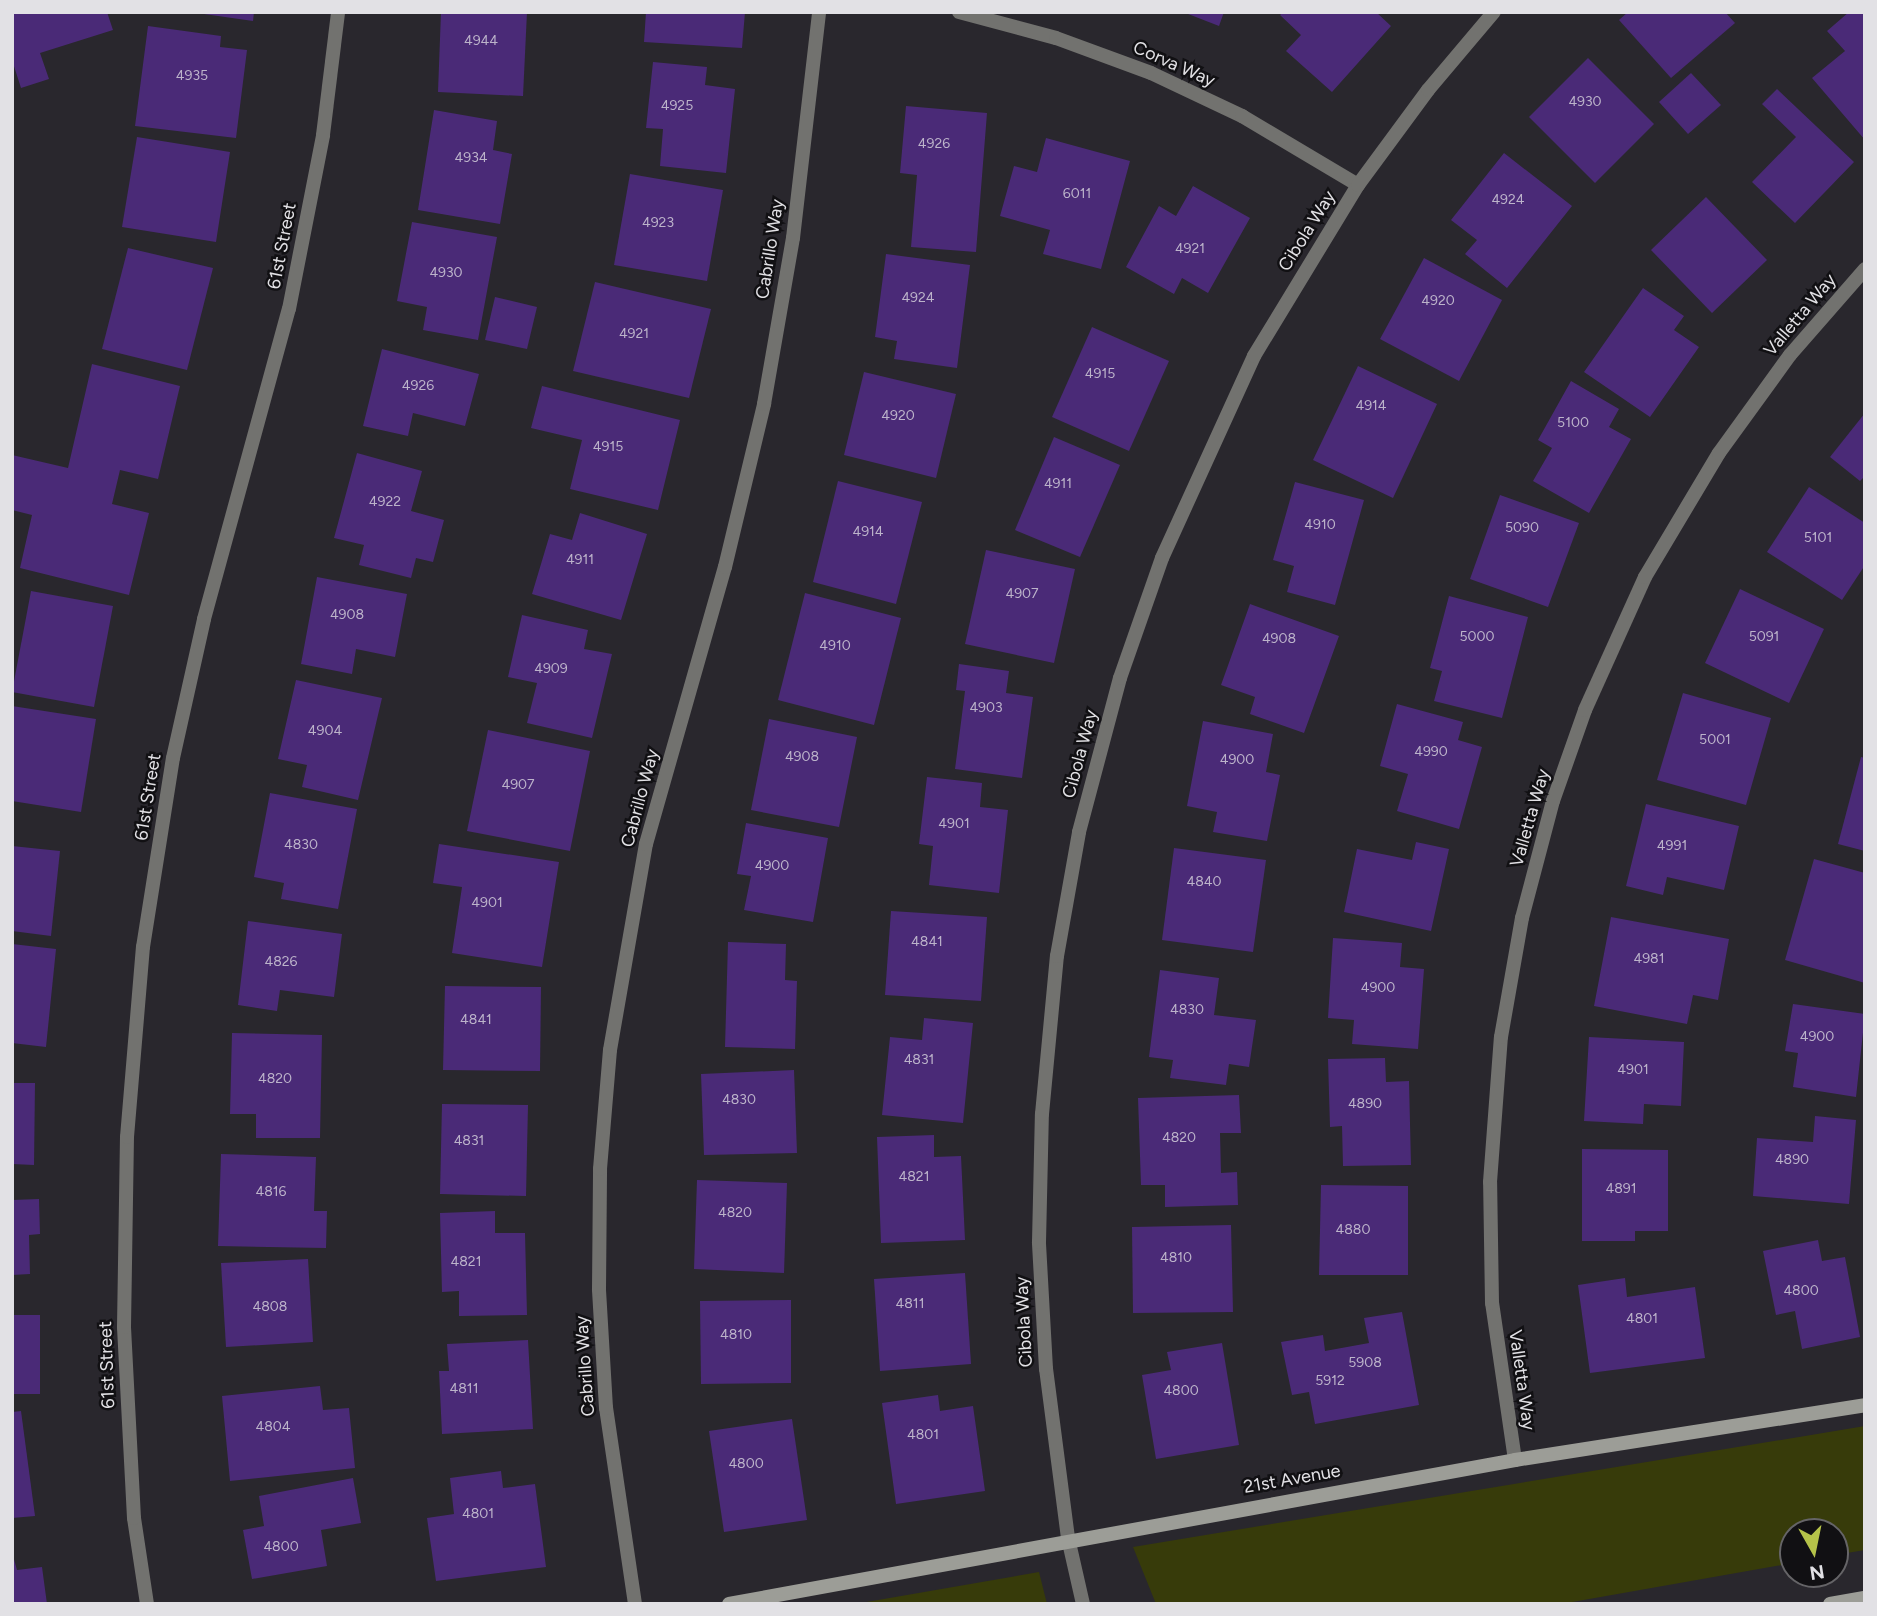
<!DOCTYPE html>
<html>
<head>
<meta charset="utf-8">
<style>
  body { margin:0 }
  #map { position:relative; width:1877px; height:1616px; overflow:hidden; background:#29272d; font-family:Figtree,sans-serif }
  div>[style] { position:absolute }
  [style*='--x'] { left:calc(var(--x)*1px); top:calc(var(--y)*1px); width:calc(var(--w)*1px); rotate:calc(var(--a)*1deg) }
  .green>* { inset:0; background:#373b0a }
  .building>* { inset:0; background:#4a2a77 }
  .street>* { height:14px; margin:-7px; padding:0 7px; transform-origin:7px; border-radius:7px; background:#72726f }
  .secondary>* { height:14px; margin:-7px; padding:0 7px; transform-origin:7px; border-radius:7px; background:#9c9d97 }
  span { translate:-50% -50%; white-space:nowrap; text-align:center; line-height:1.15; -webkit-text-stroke:5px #111013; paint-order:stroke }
  .number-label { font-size:14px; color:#bcb3ca }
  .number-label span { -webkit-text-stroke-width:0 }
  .street-label { font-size:18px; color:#e2e1e5 }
  .frame { position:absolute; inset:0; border:14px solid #e2e1e5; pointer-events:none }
  .north { position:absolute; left:1779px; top:1518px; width:70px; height:70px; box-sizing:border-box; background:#111013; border:2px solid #656467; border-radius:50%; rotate:171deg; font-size:19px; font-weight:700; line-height:28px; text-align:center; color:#e2e1e5 }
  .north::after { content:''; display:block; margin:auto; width:24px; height:32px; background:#b5c249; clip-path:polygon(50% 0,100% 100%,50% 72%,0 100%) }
</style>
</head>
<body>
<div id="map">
  <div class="green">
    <div style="clip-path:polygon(1865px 1426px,1865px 1550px,1835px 1555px,1835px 1532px,1793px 1532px,1793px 1563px,1561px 1604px,1156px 1604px,1133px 1547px)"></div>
    <div style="clip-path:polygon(1039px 1572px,1047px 1604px,855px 1604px)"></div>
  </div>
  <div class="building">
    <div style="clip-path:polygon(12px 12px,107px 12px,113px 30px,40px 53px,49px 79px,21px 88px,12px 60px)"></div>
    <div style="clip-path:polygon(190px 12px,254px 12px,253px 21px)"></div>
    <div style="clip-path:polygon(441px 12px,527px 12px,523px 96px,438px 92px)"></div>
    <div style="clip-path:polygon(646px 12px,745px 12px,742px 48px,644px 42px)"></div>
    <div style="clip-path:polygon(1183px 12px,1224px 12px,1219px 26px)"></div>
    <div style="clip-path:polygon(1283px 12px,1376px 12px,1391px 26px,1332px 92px,1286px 51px,1301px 35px,1280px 15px)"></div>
    <div style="clip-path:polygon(1628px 12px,1725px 12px,1735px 23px,1671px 78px,1619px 20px)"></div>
    <div style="clip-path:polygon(1849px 12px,1865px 12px,1865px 140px,1812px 78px,1845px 51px,1827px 31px)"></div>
    <div style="clip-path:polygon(148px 26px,221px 36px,220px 47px,247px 50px,236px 138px,135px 126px)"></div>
    <div style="clip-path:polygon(1588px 58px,1654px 124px,1595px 183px,1529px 117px)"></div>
    <div style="clip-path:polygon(653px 62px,707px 67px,705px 85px,735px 89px,726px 173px,660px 166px,663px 129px,646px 128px)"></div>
    <div style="clip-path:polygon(1691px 73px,1721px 105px,1688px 134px,1659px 102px)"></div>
    <div style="clip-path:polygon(1777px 89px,1854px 162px,1795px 223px,1752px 182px,1796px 137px,1762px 104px)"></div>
    <div style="clip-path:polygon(906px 106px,987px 113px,976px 252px,911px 247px,917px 175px,900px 173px)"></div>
    <div style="clip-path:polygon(434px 110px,497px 121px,493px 150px,512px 154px,500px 224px,418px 210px)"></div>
    <div style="clip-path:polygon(137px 137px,230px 152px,216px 242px,122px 227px)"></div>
    <div style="clip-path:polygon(1046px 138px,1130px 161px,1101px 269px,1043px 254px,1050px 230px,1000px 216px,1014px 166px,1037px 172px)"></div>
    <div style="clip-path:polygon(1504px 153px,1572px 206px,1507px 288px,1465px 254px,1477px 240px,1451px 220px)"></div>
    <div style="clip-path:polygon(630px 174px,723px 190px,707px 281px,614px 265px)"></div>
    <div style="clip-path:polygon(1193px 186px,1250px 218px,1208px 293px,1182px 278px,1174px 294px,1126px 267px,1159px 206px,1176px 216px)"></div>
    <div style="clip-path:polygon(1706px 197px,1767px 260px,1712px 313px,1651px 250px)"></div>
    <div style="clip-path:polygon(412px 222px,497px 237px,478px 340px,423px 330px,427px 307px,397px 301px)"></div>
    <div style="clip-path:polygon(128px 248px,213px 268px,187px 370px,102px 349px)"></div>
    <div style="clip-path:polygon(886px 254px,970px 265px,957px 368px,894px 359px,897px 341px,875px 337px)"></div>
    <div style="clip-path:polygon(1424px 258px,1502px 300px,1459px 381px,1380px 339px)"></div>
    <div style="clip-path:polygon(595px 282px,711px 309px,689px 398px,573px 371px)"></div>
    <div style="clip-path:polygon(1643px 288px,1684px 316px,1674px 330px,1699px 347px,1650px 417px,1584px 372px)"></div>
    <div style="clip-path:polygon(495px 297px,537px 307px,527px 349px,485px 340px)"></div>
    <div style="clip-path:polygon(1092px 327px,1169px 361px,1129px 451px,1052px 417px)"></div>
    <div style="clip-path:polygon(382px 349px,479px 374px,465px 426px,413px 413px,408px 436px,363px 426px)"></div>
    <div style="clip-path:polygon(92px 364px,180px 386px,158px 479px,120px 470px,112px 504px,149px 513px,129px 595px,20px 568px,32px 515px,12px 510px,12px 455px,68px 468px)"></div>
    <div style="clip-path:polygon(1358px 366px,1437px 404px,1393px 498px,1313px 460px)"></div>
    <div style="clip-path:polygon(864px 372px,956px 394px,936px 478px,844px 455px)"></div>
    <div style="clip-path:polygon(1571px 381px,1619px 409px,1609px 427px,1631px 439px,1589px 513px,1533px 481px,1552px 448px,1538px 440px)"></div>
    <div style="clip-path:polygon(542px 386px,680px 420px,658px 510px,570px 489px,582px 440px,531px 428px)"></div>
    <div style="clip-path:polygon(1865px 413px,1865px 476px,1860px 481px,1830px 457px)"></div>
    <div style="clip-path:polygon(1054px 437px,1120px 465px,1080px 557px,1015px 530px)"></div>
    <div style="clip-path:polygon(357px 453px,422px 471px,411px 511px,444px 520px,433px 562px,416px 558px,411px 578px,359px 565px,364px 545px,334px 538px)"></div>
    <div style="clip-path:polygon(838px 481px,922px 502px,896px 604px,813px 582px)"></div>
    <div style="clip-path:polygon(1295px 482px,1364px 500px,1335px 605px,1287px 592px,1294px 566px,1273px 560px)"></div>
    <div style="clip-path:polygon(1809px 487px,1865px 523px,1865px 565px,1842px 600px,1767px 552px)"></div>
    <div style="clip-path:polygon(1500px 495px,1579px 523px,1548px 607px,1470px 579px)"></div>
    <div style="clip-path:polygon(580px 513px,647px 534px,621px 620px,532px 594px,550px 534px,572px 540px)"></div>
    <div style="clip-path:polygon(986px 550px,1075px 569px,1054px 663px,965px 644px)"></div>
    <div style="clip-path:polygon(317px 577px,407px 594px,395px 657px,356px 649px,352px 674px,301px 664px)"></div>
    <div style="clip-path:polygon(1740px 589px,1824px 629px,1789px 703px,1705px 663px)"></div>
    <div style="clip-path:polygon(31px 591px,113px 606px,94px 707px,12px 692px)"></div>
    <div style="clip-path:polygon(805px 593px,901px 618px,874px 725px,778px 700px)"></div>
    <div style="clip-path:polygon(1449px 596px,1528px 617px,1502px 718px,1434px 701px,1442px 671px,1430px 668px)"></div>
    <div style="clip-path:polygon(1250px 604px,1339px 636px,1304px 733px,1250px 714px,1255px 697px,1221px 685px)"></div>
    <div style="clip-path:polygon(522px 615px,588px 630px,584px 649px,612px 654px,592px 738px,527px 723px,537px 683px,508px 677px)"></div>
    <div style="clip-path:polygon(959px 664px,1009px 671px,1006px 693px,1033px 697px,1022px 778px,955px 769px,965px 691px,956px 690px)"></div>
    <div style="clip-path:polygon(296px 680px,382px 698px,358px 800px,302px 787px,307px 765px,278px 759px)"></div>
    <div style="clip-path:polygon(1683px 693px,1771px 718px,1746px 805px,1657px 780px)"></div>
    <div style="clip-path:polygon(1397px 704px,1463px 722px,1458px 740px,1482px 747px,1459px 829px,1397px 811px,1408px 774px,1380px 766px)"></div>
    <div style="clip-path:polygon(12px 706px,96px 719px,81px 812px,12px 801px)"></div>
    <div style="clip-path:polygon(769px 719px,857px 737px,839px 827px,751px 810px)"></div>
    <div style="clip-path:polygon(1203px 721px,1273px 734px,1266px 772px,1280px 775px,1267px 841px,1213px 832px,1217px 812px,1187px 806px)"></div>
    <div style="clip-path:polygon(488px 730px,590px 751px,570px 851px,467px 831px)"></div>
    <div style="clip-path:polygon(1861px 757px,1865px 758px,1865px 851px,1838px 844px)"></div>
    <div style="clip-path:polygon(927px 777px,982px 783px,980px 807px,1008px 810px,999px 893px,929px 885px,933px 846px,919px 844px)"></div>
    <div style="clip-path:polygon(270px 793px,357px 809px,338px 909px,281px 899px,284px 883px,254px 877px)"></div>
    <div style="clip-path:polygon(1646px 804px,1739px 826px,1724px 890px,1667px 877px,1663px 895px,1626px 886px)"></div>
    <div style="clip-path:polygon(746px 823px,828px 838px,813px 922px,744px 910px,751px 876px,737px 874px)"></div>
    <div style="clip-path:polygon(1416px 842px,1449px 849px,1431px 931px,1344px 912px,1357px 849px,1412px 860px)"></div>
    <div style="clip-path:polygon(439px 844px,559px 862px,542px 967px,452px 953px,462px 887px,433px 883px)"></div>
    <div style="clip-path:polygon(12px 846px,60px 851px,51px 936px,12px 931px)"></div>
    <div style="clip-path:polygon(1174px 848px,1266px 860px,1253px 952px,1162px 940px)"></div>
    <div style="clip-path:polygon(1814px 859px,1865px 873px,1865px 983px,1785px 960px)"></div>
    <div style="clip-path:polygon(891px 911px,987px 917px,981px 1001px,885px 995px)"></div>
    <div style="clip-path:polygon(1611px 917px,1729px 939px,1718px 1000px,1693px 995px,1687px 1024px,1594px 1006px)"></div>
    <div style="clip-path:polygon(248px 921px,342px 934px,334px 997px,280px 990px,277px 1011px,238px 1005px)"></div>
    <div style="clip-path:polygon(1333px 938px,1402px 943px,1400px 967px,1424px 969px,1418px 1049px,1352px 1044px,1354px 1020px,1328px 1018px)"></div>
    <div style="clip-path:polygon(728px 942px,786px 944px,785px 980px,797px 981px,795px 1049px,725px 1047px)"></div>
    <div style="clip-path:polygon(12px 944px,56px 949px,46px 1047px,12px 1043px)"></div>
    <div style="clip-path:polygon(1160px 970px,1219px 978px,1214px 1015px,1256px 1020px,1249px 1067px,1229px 1064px,1226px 1085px,1170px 1078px,1173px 1060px,1149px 1057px)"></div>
    <div style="clip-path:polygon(445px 986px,541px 987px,540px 1071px,443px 1070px)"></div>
    <div style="clip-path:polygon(1793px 1004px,1865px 1014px,1856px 1097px,1793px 1087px,1798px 1053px,1785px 1051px)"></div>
    <div style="clip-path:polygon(924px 1018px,973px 1023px,963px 1123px,882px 1115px,890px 1037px,922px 1040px)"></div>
    <div style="clip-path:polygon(232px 1033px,322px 1035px,320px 1138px,256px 1138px,256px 1114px,230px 1114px)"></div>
    <div style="clip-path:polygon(1589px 1037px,1684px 1042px,1681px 1106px,1644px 1104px,1643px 1124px,1584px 1121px)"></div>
    <div style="clip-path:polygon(1385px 1058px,1386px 1082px,1409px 1081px,1411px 1165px,1343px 1166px,1342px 1126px,1330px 1127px,1328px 1059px)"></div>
    <div style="clip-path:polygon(794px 1070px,797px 1153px,704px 1155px,701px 1074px)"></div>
    <div style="clip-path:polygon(12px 1083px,35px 1083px,34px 1165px,12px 1164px)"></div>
    <div style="clip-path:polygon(1239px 1095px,1241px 1133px,1220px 1133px,1221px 1173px,1237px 1172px,1238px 1205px,1165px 1207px,1165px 1185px,1141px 1185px,1138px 1098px)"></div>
    <div style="clip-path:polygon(442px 1104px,528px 1105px,526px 1196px,440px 1194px)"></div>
    <div style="clip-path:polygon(1815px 1116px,1856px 1120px,1849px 1204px,1753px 1196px,1757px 1138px,1813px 1142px)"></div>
    <div style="clip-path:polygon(934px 1135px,934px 1157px,961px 1156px,965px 1240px,881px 1243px,877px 1137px)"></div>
    <div style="clip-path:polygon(1582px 1149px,1668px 1150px,1668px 1231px,1635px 1231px,1635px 1241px,1582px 1241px)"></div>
    <div style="clip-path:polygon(221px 1154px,316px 1157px,314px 1211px,327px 1211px,326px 1248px,218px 1246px)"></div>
    <div style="clip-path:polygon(697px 1180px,787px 1183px,784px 1273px,694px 1269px)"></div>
    <div style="clip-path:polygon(1321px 1185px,1408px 1186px,1408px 1275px,1319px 1275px)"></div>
    <div style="clip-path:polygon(39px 1199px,40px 1234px,29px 1235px,30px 1274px,12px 1275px,12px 1200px)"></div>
    <div style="clip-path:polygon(495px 1211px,495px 1233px,525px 1233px,527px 1315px,459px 1316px,459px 1291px,442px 1292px,440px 1213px)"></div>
    <div style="clip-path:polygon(1231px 1225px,1233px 1312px,1133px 1313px,1132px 1227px)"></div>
    <div style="clip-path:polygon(1818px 1240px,1822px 1261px,1845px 1257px,1860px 1337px,1802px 1349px,1795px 1311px,1776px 1315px,1763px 1251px)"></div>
    <div style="clip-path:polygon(308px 1259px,313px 1342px,226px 1347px,221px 1263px)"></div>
    <div style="clip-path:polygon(965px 1273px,971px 1364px,880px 1371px,874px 1279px)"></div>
    <div style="clip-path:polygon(1625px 1278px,1627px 1297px,1695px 1287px,1705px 1358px,1590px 1373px,1578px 1285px)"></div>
    <div style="clip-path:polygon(791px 1300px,791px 1383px,701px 1384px,700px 1301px)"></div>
    <div style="clip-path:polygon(1402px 1312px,1419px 1405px,1315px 1424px,1309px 1392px,1292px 1395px,1281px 1342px,1323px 1335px,1325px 1351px,1369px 1343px,1364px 1318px)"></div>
    <div style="clip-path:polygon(12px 1315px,40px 1315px,40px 1394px,12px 1394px)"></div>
    <div style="clip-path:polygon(528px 1340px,533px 1429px,442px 1434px,439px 1371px,449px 1371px,447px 1344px)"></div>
    <div style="clip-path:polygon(1222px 1343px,1239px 1445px,1156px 1459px,1142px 1375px,1171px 1370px,1167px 1352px)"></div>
    <div style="clip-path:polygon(320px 1386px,323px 1410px,349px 1408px,355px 1468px,230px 1481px,222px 1396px)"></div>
    <div style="clip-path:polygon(938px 1395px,940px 1411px,973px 1406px,985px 1491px,896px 1504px,882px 1403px)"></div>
    <div style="clip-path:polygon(21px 1411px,35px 1516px,12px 1518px,12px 1412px)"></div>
    <div style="clip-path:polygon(792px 1419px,807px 1520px,724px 1532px,709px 1431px)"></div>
    <div style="clip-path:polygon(501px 1471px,503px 1488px,535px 1484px,546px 1567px,436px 1581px,427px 1518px,454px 1514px,450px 1478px)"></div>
    <div style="clip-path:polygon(353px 1478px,361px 1523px,321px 1530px,327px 1566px,252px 1579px,243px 1530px,264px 1526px,259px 1496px)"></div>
    <div style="clip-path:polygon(12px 1552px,17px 1570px,42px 1567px,47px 1604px,12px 1604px)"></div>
  </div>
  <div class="street">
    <div style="--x:959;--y:12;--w:100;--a:15"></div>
    <div style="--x:1056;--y:38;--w:101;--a:20.2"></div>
    <div style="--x:1151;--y:73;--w:101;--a:25.3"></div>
    <div style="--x:1242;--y:116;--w:135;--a:30.7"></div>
    <div style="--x:1515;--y:1460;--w:159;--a:-98.3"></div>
    <div style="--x:1492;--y:1303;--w:121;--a:-90.9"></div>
    <div style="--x:1490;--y:1182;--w:145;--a:-85.7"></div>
    <div style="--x:1501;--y:1037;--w:121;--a:-80"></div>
    <div style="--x:1522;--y:918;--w:121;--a:-75.2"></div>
    <div style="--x:1553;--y:801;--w:96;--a:-70.6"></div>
    <div style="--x:1585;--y:710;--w:146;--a:-65.7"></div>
    <div style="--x:1645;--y:577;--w:144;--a:-59.2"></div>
    <div style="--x:1719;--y:453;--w:121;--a:-54.1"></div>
    <div style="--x:1790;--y:355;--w:114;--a:-48.9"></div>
    <div style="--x:147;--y:1604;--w:87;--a:-98.6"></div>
    <div style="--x:134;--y:1518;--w:191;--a:-93"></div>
    <div style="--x:124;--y:1327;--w:190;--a:-89.1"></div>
    <div style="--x:127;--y:1137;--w:191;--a:-85.2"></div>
    <div style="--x:143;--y:947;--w:191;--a:-81"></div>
    <div style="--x:173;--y:758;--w:142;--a:-77.4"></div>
    <div style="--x:204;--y:619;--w:321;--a:-74.7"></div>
    <div style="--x:289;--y:309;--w:177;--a:-78.9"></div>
    <div style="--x:323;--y:135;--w:124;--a:-83"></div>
    <div style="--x:635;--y:1604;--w:198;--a:-98.4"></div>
    <div style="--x:606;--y:1408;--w:119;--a:-93.4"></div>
    <div style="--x:599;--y:1289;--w:120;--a:-89.5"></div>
    <div style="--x:600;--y:1169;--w:119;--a:-85.2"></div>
    <div style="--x:610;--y:1050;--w:209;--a:-80.1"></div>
    <div style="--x:646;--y:844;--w:288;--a:-74.1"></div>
    <div style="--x:725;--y:567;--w:168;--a:-76.5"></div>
    <div style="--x:764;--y:404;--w:169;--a:-80.1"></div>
    <div style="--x:793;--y:238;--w:227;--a:-83.4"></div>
    <div style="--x:1083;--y:1604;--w:68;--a:-102.8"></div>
    <div style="--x:1068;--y:1538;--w:170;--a:-97.4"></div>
    <div style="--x:1046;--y:1369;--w:127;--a:-93.2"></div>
    <div style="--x:1039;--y:1242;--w:128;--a:-88.7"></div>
    <div style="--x:1042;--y:1114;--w:159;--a:-84.6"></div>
    <div style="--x:1057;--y:956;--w:126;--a:-79.9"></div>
    <div style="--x:1079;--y:832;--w:159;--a:-75.1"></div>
    <div style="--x:1120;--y:678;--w:127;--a:-70.7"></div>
    <div style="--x:1162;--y:558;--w:222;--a:-65.5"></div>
    <div style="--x:1254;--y:356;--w:200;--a:-58.7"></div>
    <div style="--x:1358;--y:185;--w:118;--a:-53.6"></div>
    <div style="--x:1428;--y:90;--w:102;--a:-49.8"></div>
  </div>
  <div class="secondary">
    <div style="--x:729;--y:1604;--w:799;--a:-10.38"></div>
    <div style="--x:1515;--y:1460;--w:354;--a:-8.9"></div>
    <div style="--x:1830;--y:1604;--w:36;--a:-10"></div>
  </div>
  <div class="number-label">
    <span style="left:481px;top:41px">4944</span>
    <span style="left:192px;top:76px">4935</span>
    <span style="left:1585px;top:102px">4930</span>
    <span style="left:677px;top:106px">4925</span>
    <span style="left:934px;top:144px">4926</span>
    <span style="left:471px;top:158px">4934</span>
    <span style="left:1077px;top:194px">6011</span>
    <span style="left:1508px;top:200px">4924</span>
    <span style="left:658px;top:223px">4923</span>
    <span style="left:1190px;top:249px">4921</span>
    <span style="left:446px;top:273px">4930</span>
    <span style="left:918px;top:298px">4924</span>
    <span style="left:1438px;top:301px">4920</span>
    <span style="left:634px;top:334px">4921</span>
    <span style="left:1100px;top:374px">4915</span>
    <span style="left:418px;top:386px">4926</span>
    <span style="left:1371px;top:406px">4914</span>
    <span style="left:898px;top:416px">4920</span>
    <span style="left:1573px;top:423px">5100</span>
    <span style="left:608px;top:447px">4915</span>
    <span style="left:1058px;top:484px">4911</span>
    <span style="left:385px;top:502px">4922</span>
    <span style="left:1320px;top:525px">4910</span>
    <span style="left:1522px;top:528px">5090</span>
    <span style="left:868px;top:532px">4914</span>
    <span style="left:1818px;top:538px">5101</span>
    <span style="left:580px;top:560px">4911</span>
    <span style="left:1022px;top:594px">4907</span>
    <span style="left:347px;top:615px">4908</span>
    <span style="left:1477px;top:637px">5000</span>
    <span style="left:1764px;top:637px">5091</span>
    <span style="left:1279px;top:639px">4908</span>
    <span style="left:835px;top:646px">4910</span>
    <span style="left:551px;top:669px">4909</span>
    <span style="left:986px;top:708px">4903</span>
    <span style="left:325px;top:731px">4904</span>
    <span style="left:1715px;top:740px">5001</span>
    <span style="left:1431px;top:752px">4990</span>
    <span style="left:802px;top:757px">4908</span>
    <span style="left:1237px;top:760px">4900</span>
    <span style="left:518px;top:785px">4907</span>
    <span style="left:954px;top:824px">4901</span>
    <span style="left:301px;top:845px">4830</span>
    <span style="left:1672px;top:846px">4991</span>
    <span style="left:772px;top:866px">4900</span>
    <span style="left:1204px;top:882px">4840</span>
    <span style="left:487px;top:903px">4901</span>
    <span style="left:927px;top:942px">4841</span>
    <span style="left:1649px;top:959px">4981</span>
    <span style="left:281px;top:962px">4826</span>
    <span style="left:1378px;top:988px">4900</span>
    <span style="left:1187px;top:1010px">4830</span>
    <span style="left:476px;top:1020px">4841</span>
    <span style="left:1817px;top:1037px">4900</span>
    <span style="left:919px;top:1060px">4831</span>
    <span style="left:1633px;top:1070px">4901</span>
    <span style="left:275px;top:1079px">4820</span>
    <span style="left:739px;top:1100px">4830</span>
    <span style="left:1365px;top:1104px">4890</span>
    <span style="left:1179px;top:1138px">4820</span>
    <span style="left:469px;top:1141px">4831</span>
    <span style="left:1792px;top:1160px">4890</span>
    <span style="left:914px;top:1177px">4821</span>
    <span style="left:1621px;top:1189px">4891</span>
    <span style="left:271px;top:1192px">4816</span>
    <span style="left:735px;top:1213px">4820</span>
    <span style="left:1353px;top:1230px">4880</span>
    <span style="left:1176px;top:1258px">4810</span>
    <span style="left:466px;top:1262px">4821</span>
    <span style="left:1801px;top:1291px">4800</span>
    <span style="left:910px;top:1304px">4811</span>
    <span style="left:270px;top:1307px">4808</span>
    <span style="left:1642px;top:1319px">4801</span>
    <span style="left:736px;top:1335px">4810</span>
    <span style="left:1365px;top:1363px">5908</span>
    <span style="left:1330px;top:1381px">5912</span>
    <span style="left:464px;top:1389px">4811</span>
    <span style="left:1181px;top:1391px">4800</span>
    <span style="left:273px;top:1427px">4804</span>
    <span style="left:923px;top:1435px">4801</span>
    <span style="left:746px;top:1464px">4800</span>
    <span style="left:478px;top:1514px">4801</span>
    <span style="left:281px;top:1547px">4800</span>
  </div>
  <div class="street-label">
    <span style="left:1174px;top:64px;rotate:24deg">Corva Way</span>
    <span style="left:1307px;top:231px;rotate:-58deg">Cibola Way</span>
    <span style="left:282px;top:246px;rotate:-79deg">61st Street</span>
    <span style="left:770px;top:249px;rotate:-81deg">Cabrillo Way</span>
    <span style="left:1800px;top:315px;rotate:-50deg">Valletta Way</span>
    <span style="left:1080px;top:754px;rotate:-75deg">Cibola Way</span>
    <span style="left:148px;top:797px;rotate:-81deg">61st Street</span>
    <span style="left:640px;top:798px;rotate:-75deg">Cabrillo Way</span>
    <span style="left:1530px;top:818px;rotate:-74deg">Valletta Way</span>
    <span style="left:1024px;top:1322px;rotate:-93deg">Cibola Way</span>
    <span style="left:107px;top:1365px;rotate:-92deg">61st Street</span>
    <span style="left:585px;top:1366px;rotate:-94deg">Cabrillo Way</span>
    <span style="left:1522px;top:1380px;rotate:82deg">Valletta Way</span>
    <span style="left:1292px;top:1479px;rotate:-10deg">21st Avenue</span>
  </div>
  <div class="frame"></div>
  <div class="north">N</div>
</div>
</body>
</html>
